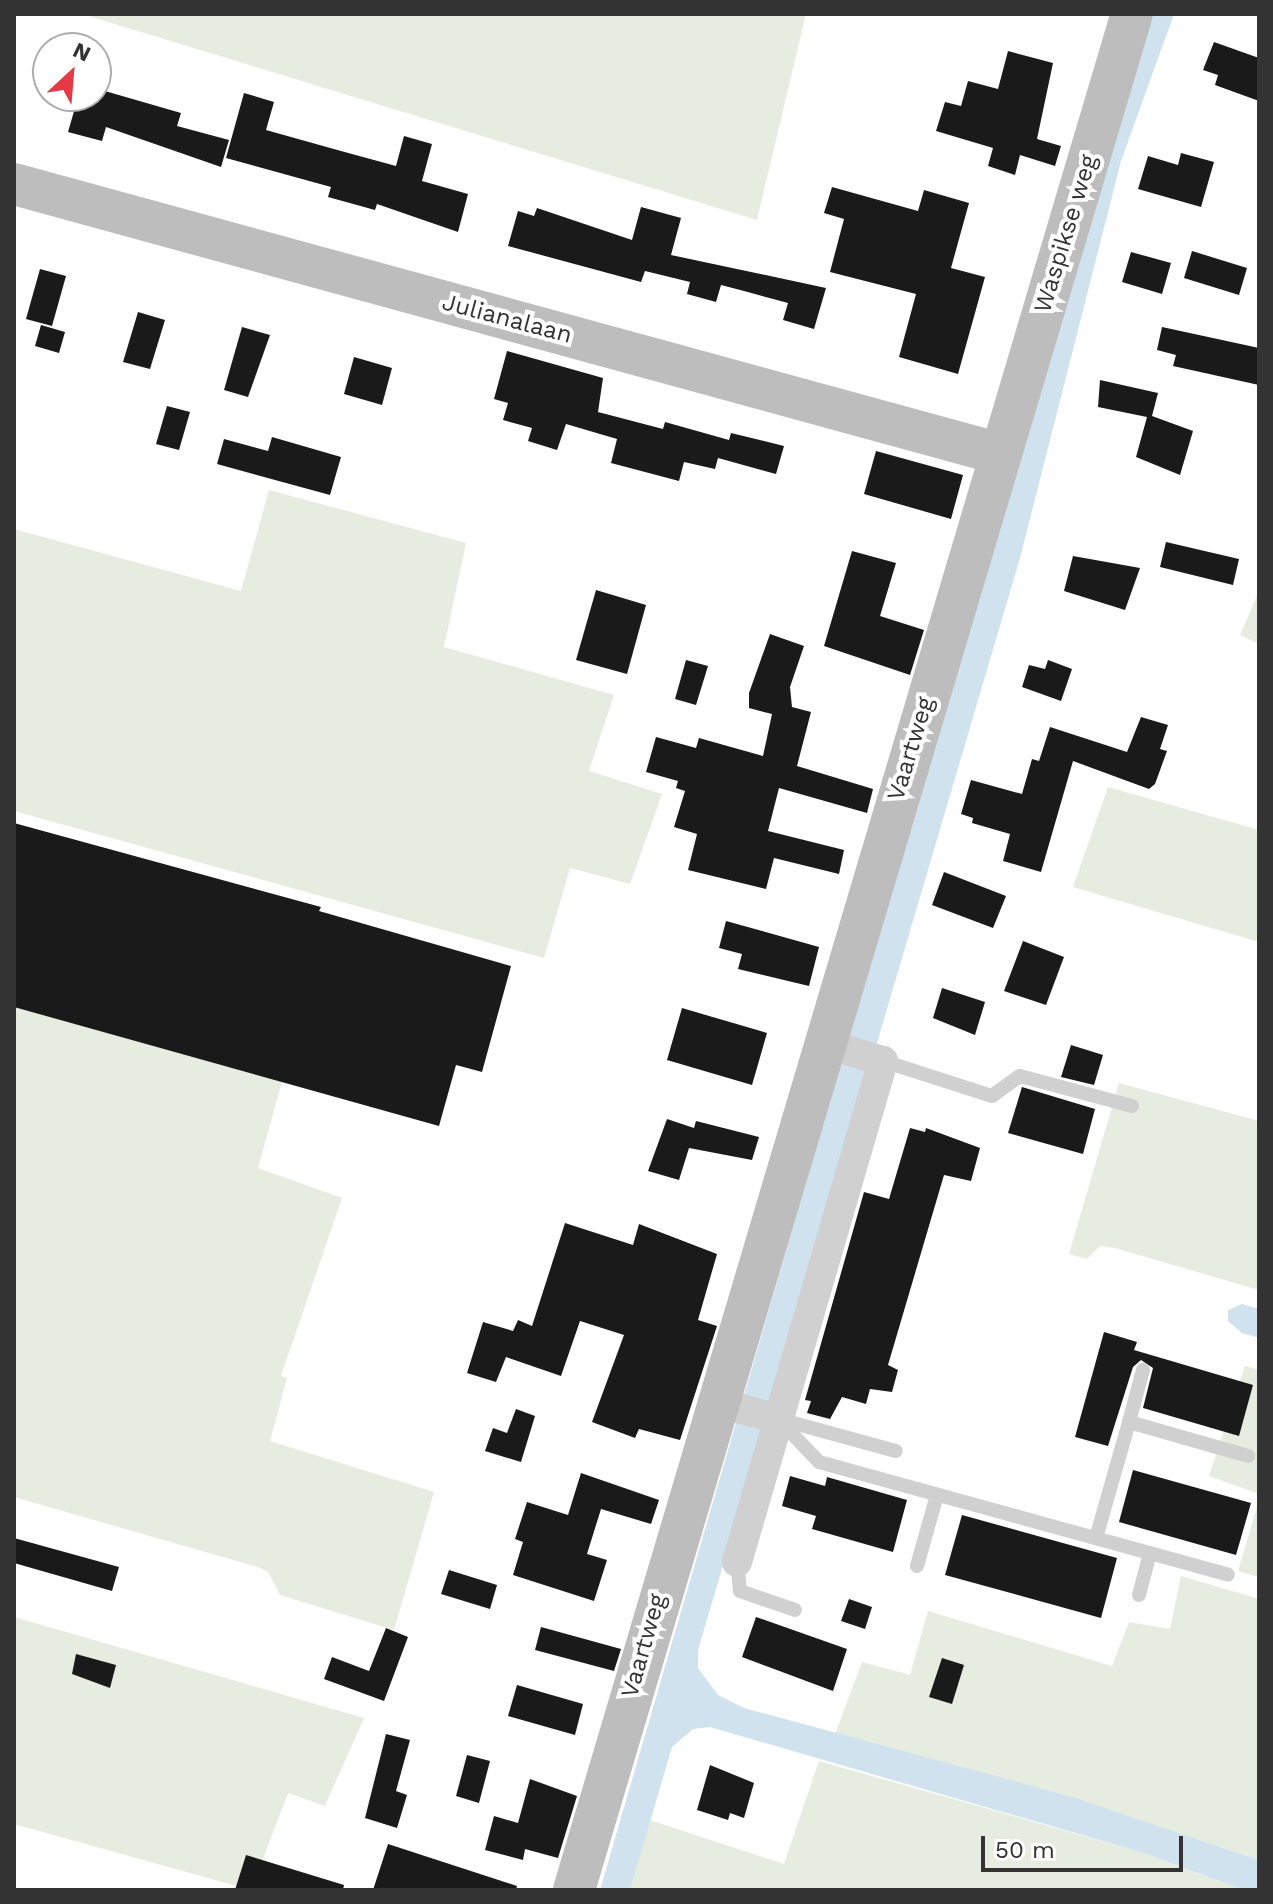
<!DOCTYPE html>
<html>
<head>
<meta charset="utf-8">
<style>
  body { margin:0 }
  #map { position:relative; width:1273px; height:1904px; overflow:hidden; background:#fff; font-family:"Work Sans",sans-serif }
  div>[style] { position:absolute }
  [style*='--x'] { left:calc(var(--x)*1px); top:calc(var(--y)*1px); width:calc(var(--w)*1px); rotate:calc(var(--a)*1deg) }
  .green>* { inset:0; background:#e6ecdf }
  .water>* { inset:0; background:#cfe2ee }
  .building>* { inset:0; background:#1a1a1a }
  .lane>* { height:14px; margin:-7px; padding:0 7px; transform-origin:7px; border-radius:7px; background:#d0d0d0 }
  .street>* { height:30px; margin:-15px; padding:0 15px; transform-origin:15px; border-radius:15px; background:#d0d0d0 }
  .secondary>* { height:42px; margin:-21px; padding:0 21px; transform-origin:21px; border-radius:21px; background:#bdbdbd }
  span { translate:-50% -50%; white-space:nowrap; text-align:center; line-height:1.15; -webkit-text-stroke:8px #fff; paint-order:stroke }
  .street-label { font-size:24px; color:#333 }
  .frame { position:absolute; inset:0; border:16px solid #333; pointer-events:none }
  .north { position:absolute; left:32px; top:32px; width:80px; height:80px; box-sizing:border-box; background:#fff; border:2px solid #adadad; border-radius:50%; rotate:26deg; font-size:22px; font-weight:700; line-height:32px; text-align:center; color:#333 }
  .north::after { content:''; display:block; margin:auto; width:28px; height:36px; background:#e63946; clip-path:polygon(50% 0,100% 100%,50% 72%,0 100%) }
  .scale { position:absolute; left:981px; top:1836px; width:202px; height:36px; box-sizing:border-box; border:4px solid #333; border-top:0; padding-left:10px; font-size:24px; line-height:28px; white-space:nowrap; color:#333; -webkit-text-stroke:6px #fff; paint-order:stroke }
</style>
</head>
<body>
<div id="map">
  <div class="green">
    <div style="clip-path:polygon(82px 14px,806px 14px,757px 220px)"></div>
    <div style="clip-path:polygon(269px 490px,466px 543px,444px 647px,614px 695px,589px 771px,662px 794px,630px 884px,570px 868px,544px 958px,14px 811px,14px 529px,241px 591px)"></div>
    <div style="clip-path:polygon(1259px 591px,1259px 644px,1240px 635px)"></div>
    <div style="clip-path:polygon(1108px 787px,1259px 830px,1259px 942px,1073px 887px)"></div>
    <div style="clip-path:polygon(14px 1004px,283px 1078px,258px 1168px,342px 1198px,281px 1376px,287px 1378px,270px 1441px,434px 1492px,394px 1630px,280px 1595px,268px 1572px,258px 1567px,14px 1497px)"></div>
    <div style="clip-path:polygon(1119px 1083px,1259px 1121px,1259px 1290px,1115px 1248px,1100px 1246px,1087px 1259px,1069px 1254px)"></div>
    <div style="clip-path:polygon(1245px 1366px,1259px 1370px,1259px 1494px,1209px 1476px)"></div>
    <div style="clip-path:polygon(1259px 1500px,1259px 1577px,1238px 1571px)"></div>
    <div style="clip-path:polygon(1181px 1576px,1259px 1599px,1259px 1860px,1073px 1797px,835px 1734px,862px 1662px,910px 1675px,928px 1611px,1112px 1666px,1129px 1622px,1170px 1629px)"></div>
    <div style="clip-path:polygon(14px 1617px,364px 1718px,325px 1806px,288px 1793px,251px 1890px,14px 1824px)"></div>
    <div style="clip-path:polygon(819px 1761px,1144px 1853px,1244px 1890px,630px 1890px,650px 1820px,784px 1864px)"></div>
  </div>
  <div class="water">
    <div style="clip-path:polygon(1146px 14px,1174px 14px,1121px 161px,1020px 558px,698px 1650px,698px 1668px,718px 1695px,744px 1708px,1073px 1797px,1259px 1860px,1259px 1890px,1244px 1890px,1144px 1853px,710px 1727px,693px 1729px,672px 1747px,630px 1890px,600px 1890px)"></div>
    <div style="clip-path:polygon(1242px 1304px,1259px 1309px,1259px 1338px,1242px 1333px,1228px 1321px,1228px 1310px)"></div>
  </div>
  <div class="building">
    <div style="clip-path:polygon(1214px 42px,1259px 58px,1259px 101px,1215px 85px,1218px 75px,1203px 70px)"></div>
    <div style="clip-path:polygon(1008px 51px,1053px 63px,1037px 139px,1061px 146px,1055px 166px,1020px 155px,1015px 175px,988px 166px,993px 148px,936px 131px,945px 102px,961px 106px,968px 81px,998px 89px)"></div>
    <div style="clip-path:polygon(98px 89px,181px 113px,177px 126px,229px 140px,221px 167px,106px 127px,102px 141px,68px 132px,77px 101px,94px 105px)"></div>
    <div style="clip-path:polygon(244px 93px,274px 102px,266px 130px,341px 151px,396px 166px,404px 136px,432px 144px,422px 181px,468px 194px,458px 232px,377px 204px,375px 210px,328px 197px,331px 187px,226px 158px)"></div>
    <div style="clip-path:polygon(1181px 153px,1214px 162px,1201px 207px,1138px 189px,1148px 156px,1178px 165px)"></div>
    <div style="clip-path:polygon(832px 187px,918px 211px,924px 190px,969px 203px,951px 268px,985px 277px,958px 374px,899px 357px,916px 294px,830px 272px,844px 219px,824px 213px)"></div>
    <div style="clip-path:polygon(641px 207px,681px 218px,671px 255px,826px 288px,814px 329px,783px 320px,788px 303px,744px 291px,721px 285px,716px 302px,687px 294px,690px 282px,645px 271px,641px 282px,508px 246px,518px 211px,534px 216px,537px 208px,632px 240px)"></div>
    <div style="clip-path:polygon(1192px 251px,1247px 268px,1239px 295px,1184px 278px)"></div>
    <div style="clip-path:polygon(1131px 252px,1171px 263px,1162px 294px,1122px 282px)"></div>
    <div style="clip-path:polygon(40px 269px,66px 276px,52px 326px,26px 319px)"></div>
    <div style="clip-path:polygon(138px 312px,165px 320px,150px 369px,123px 362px)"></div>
    <div style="clip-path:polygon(41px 325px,65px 332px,59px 353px,35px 346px)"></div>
    <div style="clip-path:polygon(242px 327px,270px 335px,248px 397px,224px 390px)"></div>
    <div style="clip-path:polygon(1162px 327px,1259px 348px,1259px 385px,1173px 366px,1176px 355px,1157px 350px)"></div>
    <div style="clip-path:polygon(507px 351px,603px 378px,598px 412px,663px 429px,665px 422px,729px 440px,731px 433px,784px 446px,776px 474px,718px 458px,715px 469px,684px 462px,679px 481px,611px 463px,617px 439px,566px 424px,557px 450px,528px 441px,532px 428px,503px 420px,508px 403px,494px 399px)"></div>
    <div style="clip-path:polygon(354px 357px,392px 368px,382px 405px,344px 394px)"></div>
    <div style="clip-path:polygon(1100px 380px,1158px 393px,1152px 416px,1193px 431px,1180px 475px,1136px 457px,1147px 417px,1098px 407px)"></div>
    <div style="clip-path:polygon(167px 406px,190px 412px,179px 450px,156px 444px)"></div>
    <div style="clip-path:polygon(272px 437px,341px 457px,330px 495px,217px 464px,224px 439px,268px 451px)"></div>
    <div style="clip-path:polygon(876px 451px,963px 475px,951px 519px,864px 494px)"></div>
    <div style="clip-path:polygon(1166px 542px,1239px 559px,1233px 585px,1160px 567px)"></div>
    <div style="clip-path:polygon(852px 551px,896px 563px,880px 616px,924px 630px,910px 675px,824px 646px)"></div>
    <div style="clip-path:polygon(1073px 556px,1140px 568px,1125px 610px,1064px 591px)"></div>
    <div style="clip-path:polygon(596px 590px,646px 605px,627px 674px,576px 660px)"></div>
    <div style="clip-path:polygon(770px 634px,804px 646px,790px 687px,792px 707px,811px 712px,797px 766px,873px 789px,867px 813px,779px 788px,768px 831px,844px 850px,839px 874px,774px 858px,766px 889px,688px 870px,697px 834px,674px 827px,685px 791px,676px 788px,678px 781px,646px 772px,656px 737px,696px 748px,699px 738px,763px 756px,772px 714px,749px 708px,749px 693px)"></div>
    <div style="clip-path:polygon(686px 660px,708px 666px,696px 705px,675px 699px)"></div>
    <div style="clip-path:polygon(1048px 660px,1072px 669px,1061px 701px,1022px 687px,1029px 665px,1045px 669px)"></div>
    <div style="clip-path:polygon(1141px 717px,1168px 725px,1160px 749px,1167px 751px,1155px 784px,1149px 789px,1073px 761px,1041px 872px,1003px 861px,1010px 834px,972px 823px,973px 818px,961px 814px,971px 780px,1022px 794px,1032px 759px,1039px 761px,1050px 727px,1127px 752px)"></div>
    <div style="clip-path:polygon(14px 823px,321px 907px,319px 911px,511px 966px,482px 1072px,456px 1065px,439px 1126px,14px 1007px)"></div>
    <div style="clip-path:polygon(944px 872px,1006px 896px,993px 928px,932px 905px)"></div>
    <div style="clip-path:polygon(726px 921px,819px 947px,809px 986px,738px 969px,742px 954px,719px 948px)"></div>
    <div style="clip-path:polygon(1023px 941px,1064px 957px,1046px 1005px,1004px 991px)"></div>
    <div style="clip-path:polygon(942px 988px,985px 1002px,975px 1035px,933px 1018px)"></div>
    <div style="clip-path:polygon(682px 1008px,767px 1033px,752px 1085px,667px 1060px)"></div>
    <div style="clip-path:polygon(1071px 1045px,1103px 1055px,1094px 1085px,1061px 1077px)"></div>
    <div style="clip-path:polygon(1022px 1087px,1095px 1109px,1083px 1154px,1008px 1133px)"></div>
    <div style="clip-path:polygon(667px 1119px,694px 1128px,696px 1121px,759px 1137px,752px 1160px,689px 1148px,679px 1180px,648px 1171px)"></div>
    <div style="clip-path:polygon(910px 1128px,925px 1132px,926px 1128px,980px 1148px,971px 1181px,944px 1175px,888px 1365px,898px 1370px,892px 1392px,870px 1389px,866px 1404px,842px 1397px,830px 1419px,807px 1413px,811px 1401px,805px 1400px,864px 1192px,889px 1199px)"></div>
    <div style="clip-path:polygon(565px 1223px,633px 1245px,639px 1224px,717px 1254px,698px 1320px,717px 1326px,680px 1440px,639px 1429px,635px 1438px,592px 1422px,624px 1335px,580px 1321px,561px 1376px,506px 1357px,496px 1382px,467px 1373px,483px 1322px,513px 1331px,518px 1320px,532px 1326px)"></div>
    <div style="clip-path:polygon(1104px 1332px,1137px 1342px,1134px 1350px,1253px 1385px,1239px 1436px,1143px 1408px,1153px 1368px,1141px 1360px,1133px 1367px,1108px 1446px,1075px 1437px)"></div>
    <div style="clip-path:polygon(516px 1409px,535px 1416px,521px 1462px,485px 1451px,493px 1428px,507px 1433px)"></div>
    <div style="clip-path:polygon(1133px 1470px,1251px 1503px,1236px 1555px,1119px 1522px)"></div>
    <div style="clip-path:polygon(581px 1473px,659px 1500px,651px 1524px,601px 1509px,587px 1554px,607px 1560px,594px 1601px,513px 1575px,523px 1542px,515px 1539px,527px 1502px,568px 1515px)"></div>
    <div style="clip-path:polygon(790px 1476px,825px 1486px,827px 1477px,907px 1500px,893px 1552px,812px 1529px,816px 1516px,782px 1506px)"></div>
    <div style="clip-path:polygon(962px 1515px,1117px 1558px,1101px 1618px,945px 1575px)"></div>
    <div style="clip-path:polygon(14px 1538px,119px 1567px,112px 1591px,14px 1563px)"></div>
    <div style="clip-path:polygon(449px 1570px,497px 1585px,490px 1609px,441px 1594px)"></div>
    <div style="clip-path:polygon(849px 1599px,872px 1607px,865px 1629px,841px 1621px)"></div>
    <div style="clip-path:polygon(756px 1617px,847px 1649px,833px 1691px,742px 1657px)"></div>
    <div style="clip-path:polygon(541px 1627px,621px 1649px,614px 1671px,535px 1650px)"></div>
    <div style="clip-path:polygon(386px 1628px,408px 1637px,384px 1701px,324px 1679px,332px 1657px,369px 1671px)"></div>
    <div style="clip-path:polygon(76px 1654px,116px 1665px,110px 1688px,72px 1674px)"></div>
    <div style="clip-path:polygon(942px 1658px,964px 1665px,952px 1704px,929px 1697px)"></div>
    <div style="clip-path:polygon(517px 1685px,583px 1704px,575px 1735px,508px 1716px)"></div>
    <div style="clip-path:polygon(386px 1734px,410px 1740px,396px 1791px,407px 1795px,397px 1828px,365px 1818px)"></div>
    <div style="clip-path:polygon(467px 1755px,490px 1761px,479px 1803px,456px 1796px)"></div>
    <div style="clip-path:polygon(710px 1765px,754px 1783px,744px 1818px,730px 1813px,728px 1820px,697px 1810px)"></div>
    <div style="clip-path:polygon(530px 1779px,577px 1796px,558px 1858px,525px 1849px,523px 1860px,485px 1850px,494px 1816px,518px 1823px)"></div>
    <div style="clip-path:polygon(388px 1844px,517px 1886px,516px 1890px,373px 1890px)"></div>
    <div style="clip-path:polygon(246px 1855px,344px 1885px,343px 1890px,235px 1890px)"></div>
  </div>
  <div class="lane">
    <div style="--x:883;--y:1061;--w:114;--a:17.8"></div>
    <div style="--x:992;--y:1096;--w:34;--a:-36"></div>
    <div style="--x:1020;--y:1076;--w:116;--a:15"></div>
    <div style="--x:779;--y:1419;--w:121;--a:15.3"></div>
    <div style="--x:779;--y:1420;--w:58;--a:46.4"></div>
    <div style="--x:819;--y:1462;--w:424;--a:15.4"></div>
    <div style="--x:1129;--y:1422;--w:54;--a:-74.9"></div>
    <div style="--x:1096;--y:1538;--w:121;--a:-74.1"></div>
    <div style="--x:1129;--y:1422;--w:124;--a:15.9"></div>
    <div style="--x:737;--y:1562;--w:29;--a:84"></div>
    <div style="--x:740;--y:1591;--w:58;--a:19.1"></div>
    <div style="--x:917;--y:1566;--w:74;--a:-74.3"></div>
    <div style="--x:1139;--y:1595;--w:43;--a:-75.3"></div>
  </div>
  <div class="street">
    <div style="--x:715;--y:1402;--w:66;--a:14.9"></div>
    <div style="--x:737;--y:1562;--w:522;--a:-73.75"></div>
    <div style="--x:883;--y:1061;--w:63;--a:-163.3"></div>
  </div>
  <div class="secondary">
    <div style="--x:14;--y:184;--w:1022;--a:15.31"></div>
    <div style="--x:574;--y:1890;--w:1957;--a:-73.44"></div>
  </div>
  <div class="street-label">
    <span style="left:1066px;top:234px;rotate:-73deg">Waspikse weg</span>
    <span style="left:507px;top:319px;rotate:15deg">Julianalaan</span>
    <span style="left:911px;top:749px;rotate:-73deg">Vaartweg</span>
    <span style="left:644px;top:1646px;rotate:-74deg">Vaartweg</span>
  </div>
  <div class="frame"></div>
  <div class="north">N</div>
  <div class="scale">50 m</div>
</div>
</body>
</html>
